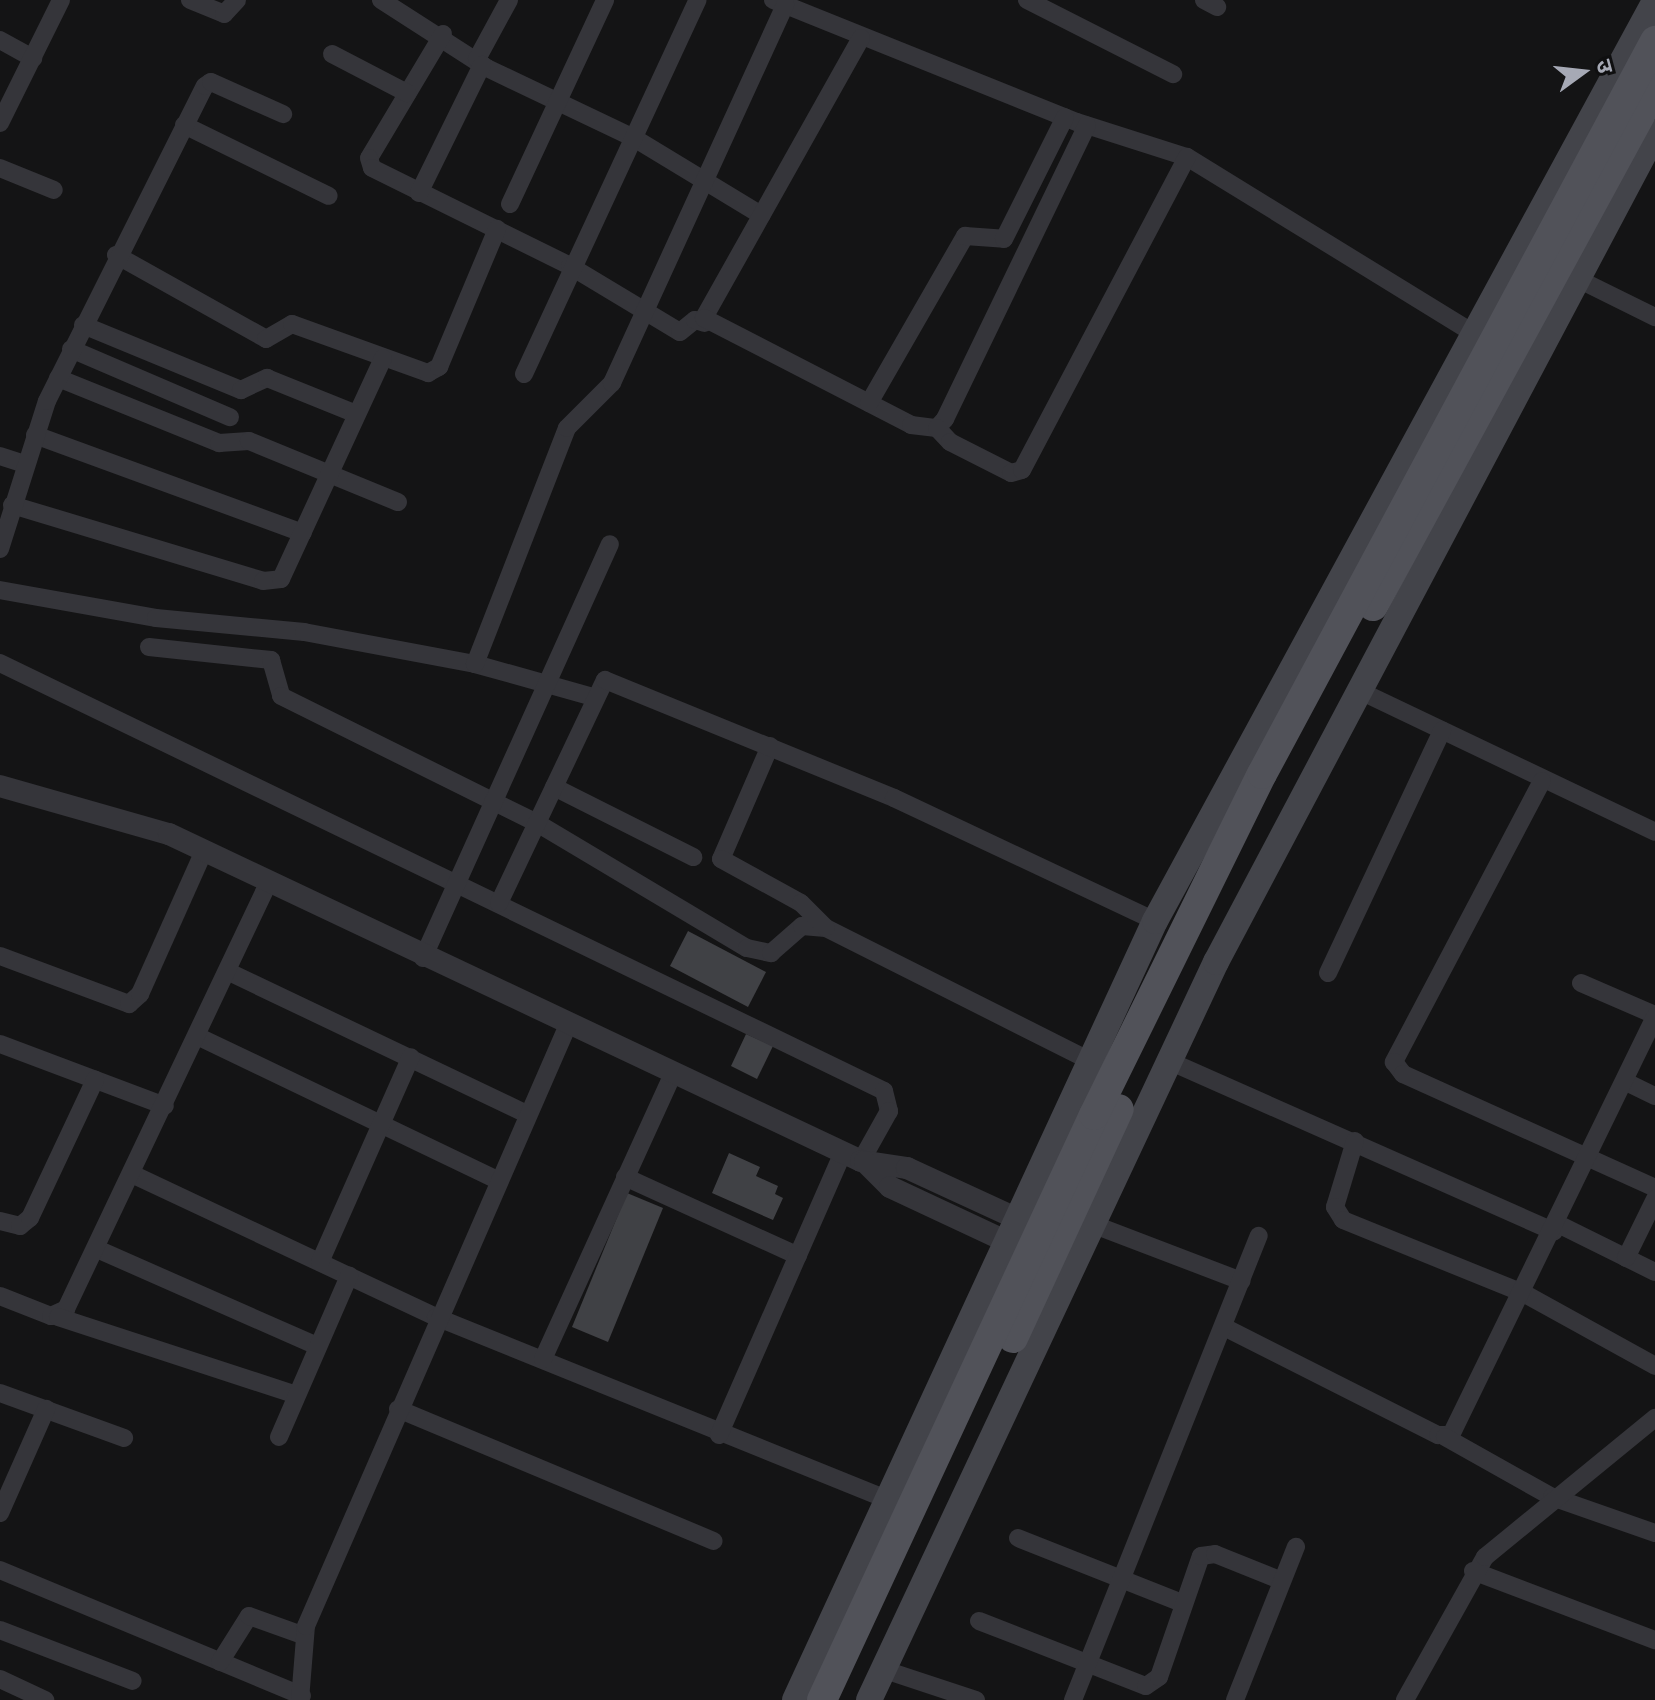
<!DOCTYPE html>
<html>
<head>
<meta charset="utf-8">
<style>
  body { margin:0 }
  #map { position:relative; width:1655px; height:1700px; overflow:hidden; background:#141415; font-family:Barlow,"Noto Sans Devanagari",sans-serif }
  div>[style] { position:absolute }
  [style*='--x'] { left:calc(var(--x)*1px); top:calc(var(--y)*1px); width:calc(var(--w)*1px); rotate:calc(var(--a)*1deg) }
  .building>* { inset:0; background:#404145 }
  .minor>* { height:18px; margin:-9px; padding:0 9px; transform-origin:9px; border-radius:9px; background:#35353a }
  .tertiary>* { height:22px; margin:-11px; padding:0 11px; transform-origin:11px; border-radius:11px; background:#35353a }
  .secondary>* { height:26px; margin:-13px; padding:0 13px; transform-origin:13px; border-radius:13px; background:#43444a }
  .primary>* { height:30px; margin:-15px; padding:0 15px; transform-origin:15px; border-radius:15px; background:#515259 }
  span { translate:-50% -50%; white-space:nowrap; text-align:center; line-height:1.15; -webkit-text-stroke:8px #0f0f10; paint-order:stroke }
  .north { position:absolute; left:1543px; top:32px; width:80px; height:80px; -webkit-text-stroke:6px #0f0f10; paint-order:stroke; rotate:75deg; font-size:22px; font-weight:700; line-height:32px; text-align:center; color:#a6a9b5 }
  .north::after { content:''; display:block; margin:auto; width:28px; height:36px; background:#a6a9b5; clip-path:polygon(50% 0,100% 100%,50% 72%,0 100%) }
</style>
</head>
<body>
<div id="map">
  <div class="building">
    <div style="clip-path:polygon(688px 931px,766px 972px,748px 1007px,670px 966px)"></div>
    <div style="clip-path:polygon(746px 1034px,773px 1046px,757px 1079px,731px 1066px)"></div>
    <div style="clip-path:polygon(729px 1153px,760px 1167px,756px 1176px,778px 1186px,775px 1194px,783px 1198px,773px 1220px,712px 1193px)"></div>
    <div style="clip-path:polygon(627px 1193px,663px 1208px,608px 1342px,572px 1327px)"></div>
  </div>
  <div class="minor">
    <div style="--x:190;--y:0;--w:37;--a:22"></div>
    <div style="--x:224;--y:14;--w:19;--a:-47"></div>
    <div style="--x:381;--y:0;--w:126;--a:32.7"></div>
    <div style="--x:487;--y:68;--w:163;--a:25.5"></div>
    <div style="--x:634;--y:138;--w:149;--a:31.2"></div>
    <div style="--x:773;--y:0;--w:328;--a:21.9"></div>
    <div style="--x:1077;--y:122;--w:115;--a:17.7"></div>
    <div style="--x:1187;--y:157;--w:334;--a:31.6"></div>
    <div style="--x:1027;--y:0;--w:164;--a:26.9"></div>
    <div style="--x:1204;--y:0;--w:15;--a:28"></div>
    <div style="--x:443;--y:34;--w:144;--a:120.8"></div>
    <div style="--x:369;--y:158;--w:10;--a:73"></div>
    <div style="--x:372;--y:168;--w:221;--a:26.3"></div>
    <div style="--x:570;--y:266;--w:128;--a:31"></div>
    <div style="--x:680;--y:332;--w:19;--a:-39"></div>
    <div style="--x:695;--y:320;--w:10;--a:17"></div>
    <div style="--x:861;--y:38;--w:321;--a:119.3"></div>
    <div style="--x:704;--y:318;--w:233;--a:27.3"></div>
    <div style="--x:911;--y:425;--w:26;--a:7"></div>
    <div style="--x:937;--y:428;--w:12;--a:-48"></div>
    <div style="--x:945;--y:419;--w:326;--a:-64.2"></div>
    <div style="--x:0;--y:40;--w:38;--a:29"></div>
    <div style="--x:332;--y:54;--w:85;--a:27.5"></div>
    <div style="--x:477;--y:59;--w:67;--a:-61.5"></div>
    <div style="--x:0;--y:123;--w:137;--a:-63.6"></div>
    <div style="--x:184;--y:125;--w:161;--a:26.1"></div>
    <div style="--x:0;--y:168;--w:58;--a:22.2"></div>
    <div style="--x:419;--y:193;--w:143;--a:-63.8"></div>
    <div style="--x:510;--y:204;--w:225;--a:-65"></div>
    <div style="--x:116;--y:255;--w:172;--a:29.2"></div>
    <div style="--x:266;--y:339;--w:30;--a:-30"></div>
    <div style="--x:292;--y:324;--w:145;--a:19.8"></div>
    <div style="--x:428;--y:373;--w:13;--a:-29"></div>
    <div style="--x:439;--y:367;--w:150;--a:-67.2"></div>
    <div style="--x:1578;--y:279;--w:86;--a:26.3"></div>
    <div style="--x:83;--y:325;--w:171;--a:22.4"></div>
    <div style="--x:241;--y:390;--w:29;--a:-25"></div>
    <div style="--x:267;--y:378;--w:96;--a:22"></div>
    <div style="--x:71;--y:349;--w:173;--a:23.2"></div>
    <div style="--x:524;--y:374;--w:412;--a:-65.1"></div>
    <div style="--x:58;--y:378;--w:174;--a:22"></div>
    <div style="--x:219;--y:443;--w:30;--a:-4"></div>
    <div style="--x:249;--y:441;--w:161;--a:22.3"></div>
    <div style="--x:869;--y:403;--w:193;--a:-60.1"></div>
    <div style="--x:965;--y:236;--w:39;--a:4"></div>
    <div style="--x:1004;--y:239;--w:136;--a:-63.4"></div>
    <div style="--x:937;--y:428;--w:19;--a:47"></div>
    <div style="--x:950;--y:442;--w:68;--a:26.9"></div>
    <div style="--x:1011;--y:473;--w:11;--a:-15"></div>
    <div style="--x:1022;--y:470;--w:354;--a:-62.2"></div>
    <div style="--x:35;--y:435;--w:285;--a:20.1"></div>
    <div style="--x:0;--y:456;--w:26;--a:18"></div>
    <div style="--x:12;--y:505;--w:262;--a:16.8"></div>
    <div style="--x:263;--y:581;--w:18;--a:-6"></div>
    <div style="--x:281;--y:579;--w:243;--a:-65.2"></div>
    <div style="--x:0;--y:549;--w:155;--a:-72.4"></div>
    <div style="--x:47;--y:401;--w:352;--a:-63.4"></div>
    <div style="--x:205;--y:86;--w:7;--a:-34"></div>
    <div style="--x:211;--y:82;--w:79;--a:24"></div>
    <div style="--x:0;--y:590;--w:158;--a:10.2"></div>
    <div style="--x:156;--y:618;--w:149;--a:5.4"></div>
    <div style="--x:304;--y:632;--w:174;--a:10.6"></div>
    <div style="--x:475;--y:664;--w:123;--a:15.6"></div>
    <div style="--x:149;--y:647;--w:123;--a:6.1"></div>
    <div style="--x:271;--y:660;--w:37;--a:74"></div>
    <div style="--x:281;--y:696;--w:286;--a:26.4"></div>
    <div style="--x:537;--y:823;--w:244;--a:30.8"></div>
    <div style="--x:747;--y:948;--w:25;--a:12"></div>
    <div style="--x:771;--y:953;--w:41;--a:-41.1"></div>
    <div style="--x:802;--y:926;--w:24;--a:5"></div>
    <div style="--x:826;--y:928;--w:297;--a:26.7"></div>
    <div style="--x:0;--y:663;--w:982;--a:25.83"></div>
    <div style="--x:884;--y:1091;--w:21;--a:76"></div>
    <div style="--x:889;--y:1111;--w:57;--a:119.2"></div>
    <div style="--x:475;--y:664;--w:253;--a:-68.7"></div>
    <div style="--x:567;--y:428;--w:64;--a:-45"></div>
    <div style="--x:612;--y:383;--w:416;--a:-65.4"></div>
    <div style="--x:1360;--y:691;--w:327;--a:25.5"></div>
    <div style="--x:770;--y:746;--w:123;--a:113.4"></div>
    <div style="--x:721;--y:859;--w:91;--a:28.8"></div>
    <div style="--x:801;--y:903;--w:35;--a:45"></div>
    <div style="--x:1542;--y:781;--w:318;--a:117.8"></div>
    <div style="--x:1394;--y:1062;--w:15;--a:53"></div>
    <div style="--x:1403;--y:1074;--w:277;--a:24.3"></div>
    <div style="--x:554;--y:787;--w:156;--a:26.7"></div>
    <div style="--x:499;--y:903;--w:247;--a:-64.6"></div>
    <div style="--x:605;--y:680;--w:312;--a:22.2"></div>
    <div style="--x:894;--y:798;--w:289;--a:25.2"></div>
    <div style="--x:0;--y:956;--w:138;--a:20.4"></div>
    <div style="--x:129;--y:1004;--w:15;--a:-42"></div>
    <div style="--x:140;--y:994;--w:157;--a:-65.9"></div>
    <div style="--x:423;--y:958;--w:454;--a:-65.7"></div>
    <div style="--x:229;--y:972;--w:330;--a:25.5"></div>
    <div style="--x:1328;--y:973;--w:268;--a:-64.8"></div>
    <div style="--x:1581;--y:983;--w:81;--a:23.4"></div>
    <div style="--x:199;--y:1037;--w:331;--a:25.6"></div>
    <div style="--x:0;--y:1044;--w:176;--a:20.6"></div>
    <div style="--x:1169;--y:1061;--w:421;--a:23.9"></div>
    <div style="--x:1626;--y:1082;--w:32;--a:26"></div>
    <div style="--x:1355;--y:1141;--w:69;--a:106.9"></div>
    <div style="--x:1335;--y:1207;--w:15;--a:58"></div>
    <div style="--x:1343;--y:1220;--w:194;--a:22.1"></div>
    <div style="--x:1523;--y:1293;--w:151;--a:28.9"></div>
    <div style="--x:134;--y:1175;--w:334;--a:25.2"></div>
    <div style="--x:436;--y:1317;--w:488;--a:22"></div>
    <div style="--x:625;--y:1177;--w:190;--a:24.5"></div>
    <div style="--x:0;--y:1221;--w:21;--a:14"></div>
    <div style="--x:20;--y:1226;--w:13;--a:-39"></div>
    <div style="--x:30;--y:1218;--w:153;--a:-64.8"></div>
    <div style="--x:1092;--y:1224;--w:160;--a:20.9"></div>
    <div style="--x:1558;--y:1224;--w:108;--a:26.3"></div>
    <div style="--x:97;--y:1249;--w:240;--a:23.8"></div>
    <div style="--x:1626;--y:1258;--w:66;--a:-63.8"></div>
    <div style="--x:320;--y:1262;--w:224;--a:-66.1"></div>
    <div style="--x:0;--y:1296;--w:55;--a:21.4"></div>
    <div style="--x:51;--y:1316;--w:17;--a:-25"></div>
    <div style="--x:66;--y:1309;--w:473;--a:-64.6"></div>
    <div style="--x:58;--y:1317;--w:251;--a:18.1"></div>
    <div style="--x:1224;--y:1327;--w:240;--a:26.8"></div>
    <div style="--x:1438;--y:1435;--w:13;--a:0"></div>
    <div style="--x:1451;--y:1435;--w:466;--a:-64"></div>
    <div style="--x:543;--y:1359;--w:313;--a:-65.5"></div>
    <div style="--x:0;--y:1393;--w:132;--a:19.9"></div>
    <div style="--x:398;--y:1409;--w:342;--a:22.7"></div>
    <div style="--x:719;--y:1435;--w:308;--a:-66.3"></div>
    <div style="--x:279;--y:1437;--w:176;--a:-66.5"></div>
    <div style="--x:1445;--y:1437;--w:123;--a:29.3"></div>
    <div style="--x:1552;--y:1497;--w:109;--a:19.3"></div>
    <div style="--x:0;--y:1513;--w:114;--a:-66.1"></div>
    <div style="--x:1018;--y:1538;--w:176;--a:21.6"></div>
    <div style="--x:0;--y:1570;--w:327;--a:22.6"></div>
    <div style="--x:1473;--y:1571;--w:195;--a:20.8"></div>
    <div style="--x:979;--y:1621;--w:179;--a:21.3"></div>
    <div style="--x:1146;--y:1686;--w:16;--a:-35"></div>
    <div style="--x:1159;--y:1677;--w:128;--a:-70.9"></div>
    <div style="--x:1201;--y:1556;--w:14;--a:-8"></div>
    <div style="--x:1215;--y:1554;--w:72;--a:21.9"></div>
    <div style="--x:0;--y:1630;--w:142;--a:21"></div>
    <div style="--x:220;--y:1662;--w:54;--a:-57.8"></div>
    <div style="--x:249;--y:1616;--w:56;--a:19.7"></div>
    <div style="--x:882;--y:1669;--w:99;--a:18.3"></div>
    <div style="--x:0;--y:1679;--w:50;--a:25"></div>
    <div style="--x:300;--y:1700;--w:74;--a:-85.4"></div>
    <div style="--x:306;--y:1626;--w:656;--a:-66.45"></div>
    <div style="--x:1073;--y:1700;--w:500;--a:-68.2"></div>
    <div style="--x:1235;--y:1700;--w:165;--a:-68.3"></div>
    <div style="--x:1405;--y:1700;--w:164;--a:-60.8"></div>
    <div style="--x:1485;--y:1557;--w:220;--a:-39.3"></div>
  </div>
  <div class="tertiary">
    <div style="--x:0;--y:786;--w:176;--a:15.9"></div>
    <div style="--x:169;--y:834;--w:765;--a:25.29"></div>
    <div style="--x:861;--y:1161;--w:47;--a:8.7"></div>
    <div style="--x:907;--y:1168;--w:139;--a:24.7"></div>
    <div style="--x:865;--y:1162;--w:35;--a:45"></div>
    <div style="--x:890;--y:1187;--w:144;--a:25.1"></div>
  </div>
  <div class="secondary">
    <div style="--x:795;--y:1700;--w:858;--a:-65.2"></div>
    <div style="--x:1155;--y:921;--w:1047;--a:-61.48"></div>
    <div style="--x:869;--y:1700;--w:816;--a:-64.82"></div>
    <div style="--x:1216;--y:962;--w:938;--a:-62.1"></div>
  </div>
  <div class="primary">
    <div style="--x:1373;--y:606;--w:590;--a:-61.44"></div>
    <div style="--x:1013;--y:1338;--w:252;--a:-65.2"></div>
    <div style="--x:822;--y:1700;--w:645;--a:-65.06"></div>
    <div style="--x:1094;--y:1115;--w:380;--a:-63.8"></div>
    <div style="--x:1262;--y:774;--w:832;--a:-61.8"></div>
  </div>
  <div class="north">उ</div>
</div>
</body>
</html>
